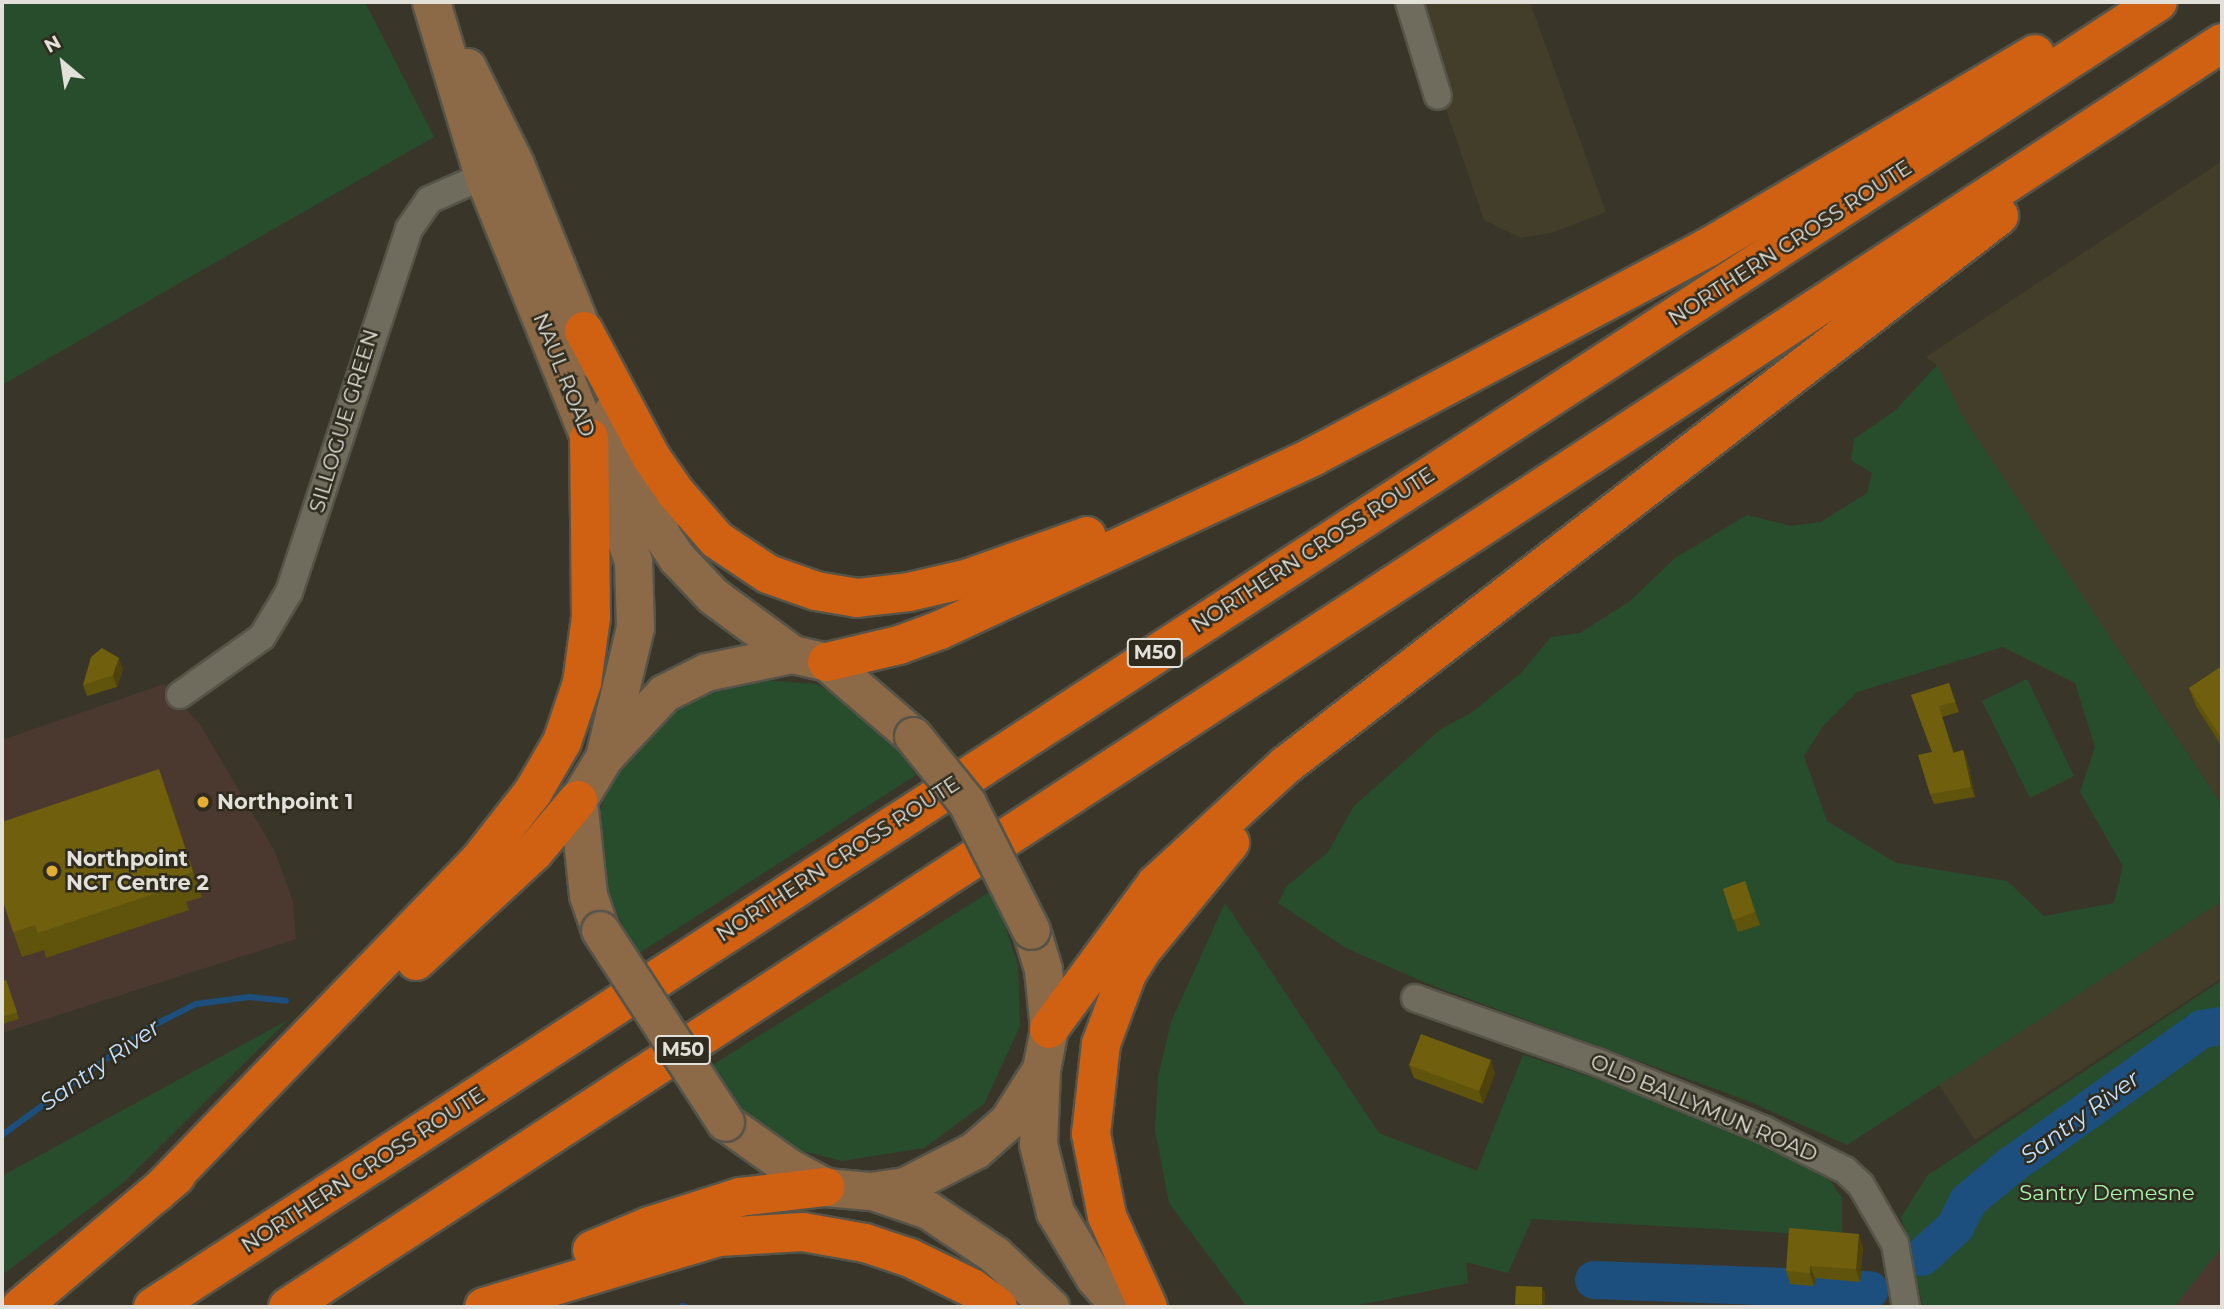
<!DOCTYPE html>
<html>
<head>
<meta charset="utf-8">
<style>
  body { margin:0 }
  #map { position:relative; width:2224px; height:1309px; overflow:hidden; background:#393629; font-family:Montserrat,sans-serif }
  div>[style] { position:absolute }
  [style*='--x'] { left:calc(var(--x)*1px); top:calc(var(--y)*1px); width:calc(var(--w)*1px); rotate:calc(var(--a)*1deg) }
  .commercial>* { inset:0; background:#4b392f }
  .built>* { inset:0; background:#423e2a }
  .green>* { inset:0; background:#284d2d }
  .stream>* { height:6px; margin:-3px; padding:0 3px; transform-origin:3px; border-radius:3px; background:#1c4f7e }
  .river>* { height:38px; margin:-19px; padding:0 19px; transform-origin:19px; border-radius:19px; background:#1c4f7e }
  .roads { filter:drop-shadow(2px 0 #565449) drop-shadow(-2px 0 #565449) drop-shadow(0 2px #565449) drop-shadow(0 -2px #565449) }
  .street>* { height:26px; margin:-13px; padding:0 13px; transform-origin:13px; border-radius:13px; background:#6f6c5d }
  .secondary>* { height:37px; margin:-18.5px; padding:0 18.5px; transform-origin:18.5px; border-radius:18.5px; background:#8c6947 }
  .highway>* { height:38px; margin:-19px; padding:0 19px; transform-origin:19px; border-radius:19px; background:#d06113 }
  .bridges { filter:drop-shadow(2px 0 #565449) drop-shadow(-2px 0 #565449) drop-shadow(0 2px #565449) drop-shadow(0 -2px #565449) }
  .secondary-bridge>* { height:37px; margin:-18.5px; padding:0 18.5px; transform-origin:18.5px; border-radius:18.5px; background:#8c6947 }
  .wall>* { inset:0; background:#60530c }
  .shaded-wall>* { inset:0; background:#4e430a }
  .building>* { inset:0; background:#70600e }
  .dots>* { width:19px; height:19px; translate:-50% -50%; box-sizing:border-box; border:4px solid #2f2c1f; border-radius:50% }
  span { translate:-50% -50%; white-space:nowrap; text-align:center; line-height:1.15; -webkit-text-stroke:5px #2f2c1f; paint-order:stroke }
  .shield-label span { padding:2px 5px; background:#2f2c1f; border:2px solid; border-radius:5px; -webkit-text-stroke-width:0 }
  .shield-label { font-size:19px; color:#e2e0d8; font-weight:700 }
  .street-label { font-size:21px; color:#e2e0d8 }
  .poi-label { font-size:21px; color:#e2e0d8; font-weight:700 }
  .left { translate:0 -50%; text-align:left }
  .park-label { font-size:21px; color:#a5f5ad }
  .water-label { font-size:23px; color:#c5e1fe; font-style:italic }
  .frame { position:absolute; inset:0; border:4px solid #e2e0d8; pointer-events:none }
  .north { position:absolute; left:28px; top:28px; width:70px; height:70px; -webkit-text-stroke:5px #2f2c1f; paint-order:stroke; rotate:331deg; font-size:19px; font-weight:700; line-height:28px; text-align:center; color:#e2e0d8 }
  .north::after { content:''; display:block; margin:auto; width:24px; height:32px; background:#e2e0d8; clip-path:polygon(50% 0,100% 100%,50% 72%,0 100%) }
</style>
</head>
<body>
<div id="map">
  <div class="commercial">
    <div style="clip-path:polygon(164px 684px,201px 726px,274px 850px,293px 901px,296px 939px,2px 1033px,2px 740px)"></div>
    <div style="clip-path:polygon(2222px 1247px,2222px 1307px,2174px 1307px,2212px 1257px)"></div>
  </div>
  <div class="built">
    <div style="clip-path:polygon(1409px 2px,1530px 2px,1606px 212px,1551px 233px,1521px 238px,1484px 220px)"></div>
    <div style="clip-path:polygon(2222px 161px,2222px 805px,1963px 418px,1937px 365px,1926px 357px)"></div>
    <div style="clip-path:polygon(2222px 901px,2222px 978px,1975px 1140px,1939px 1085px)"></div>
  </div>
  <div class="green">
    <div style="clip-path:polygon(2px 2px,365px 2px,434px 137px,2px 385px)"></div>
    <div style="clip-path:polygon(evenodd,1937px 365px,1963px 417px,2222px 805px,2222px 901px,1847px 1145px,1748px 1101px,1431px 985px,1346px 948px,1278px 903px,1287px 886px,1328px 852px,1354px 806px,1441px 729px,1471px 713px,1521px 673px,1551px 637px,1580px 633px,1630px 601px,1675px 558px,1747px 515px,1790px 526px,1821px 522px,1867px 493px,1872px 473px,1851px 460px,1854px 439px,1896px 410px,1937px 365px,2003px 647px,2075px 683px,2095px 747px,2080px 792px,2123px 866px,2114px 903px,2044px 916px,2007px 881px,1896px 863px,1827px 821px,1804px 756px,1823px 726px,1857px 692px,2003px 647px)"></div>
    <div style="clip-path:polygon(749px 679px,816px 684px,876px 718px,916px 775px,636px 955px,607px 890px,598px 816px,623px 750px,687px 696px)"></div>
    <div style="clip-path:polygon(2027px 679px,2074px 776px,2030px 798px,1982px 701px)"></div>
    <div style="clip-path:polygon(993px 890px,1018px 965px,1020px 1026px,984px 1104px,924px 1148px,842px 1161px,794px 1149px,740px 1106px,706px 1069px)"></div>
    <div style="clip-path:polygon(1225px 903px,1379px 1133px,1477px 1171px,1523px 1055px,1691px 1110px,1746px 1132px,1808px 1166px,1831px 1182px,1842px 1198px,1842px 1236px,1532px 1219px,1508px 1273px,1466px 1262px,1468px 1283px,1349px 1307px,1247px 1307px,1169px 1203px,1155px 1130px,1158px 1077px,1171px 1022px)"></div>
    <div style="clip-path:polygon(2222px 980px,2222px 1247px,2174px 1307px,1923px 1307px,1901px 1217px,1928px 1175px)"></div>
    <div style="clip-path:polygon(288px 1020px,123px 1183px,2px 1275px,2px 1176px)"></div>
  </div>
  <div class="stream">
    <div style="--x:2;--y:1135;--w:181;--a:-36.2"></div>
    <div style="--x:148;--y:1028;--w:54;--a:-26.6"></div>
    <div style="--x:196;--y:1004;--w:54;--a:-7.4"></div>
    <div style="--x:250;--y:997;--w:36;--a:6"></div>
    <div style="--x:682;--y:1306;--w:4;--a:14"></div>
  </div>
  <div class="river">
    <div style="--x:1922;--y:1257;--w:45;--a:-42.3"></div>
    <div style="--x:1955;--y:1227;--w:29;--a:-63"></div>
    <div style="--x:1968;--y:1201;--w:55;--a:-39.8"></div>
    <div style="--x:2010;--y:1166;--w:236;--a:-35.5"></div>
    <div style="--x:2202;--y:1029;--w:20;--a:-9"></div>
    <div style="--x:1594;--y:1280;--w:276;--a:2.1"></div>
  </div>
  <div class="roads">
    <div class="street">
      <div style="--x:1409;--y:2;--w:98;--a:72.9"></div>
      <div style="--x:180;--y:695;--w:100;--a:-35.3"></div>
      <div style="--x:262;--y:637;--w:52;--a:-59"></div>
      <div style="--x:289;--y:592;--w:382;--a:-71.7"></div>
      <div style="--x:409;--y:229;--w:35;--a:-55"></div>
      <div style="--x:429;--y:200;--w:74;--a:-23.8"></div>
      <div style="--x:1415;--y:998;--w:193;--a:19.4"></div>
      <div style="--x:1597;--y:1062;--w:181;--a:22"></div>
      <div style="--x:1765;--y:1130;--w:89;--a:26.6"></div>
      <div style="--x:1845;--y:1170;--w:22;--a:43"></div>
      <div style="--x:1861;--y:1185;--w:68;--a:60"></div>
      <div style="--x:1895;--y:1244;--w:64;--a:80.1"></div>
    </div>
    <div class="secondary">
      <div style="--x:431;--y:2;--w:181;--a:73.3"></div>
      <div style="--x:483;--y:175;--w:284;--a:68"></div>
      <div style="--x:589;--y:438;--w:131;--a:70.3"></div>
      <div style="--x:633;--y:561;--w:66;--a:88.3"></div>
      <div style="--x:635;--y:627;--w:134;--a:103.4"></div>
      <div style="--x:467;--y:67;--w:108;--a:63.7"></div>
      <div style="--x:515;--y:164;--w:211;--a:68"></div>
      <div style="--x:612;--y:412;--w:134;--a:68"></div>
      <div style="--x:662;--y:536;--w:27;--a:56"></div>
      <div style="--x:677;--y:558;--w:52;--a:46.5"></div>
      <div style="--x:713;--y:596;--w:98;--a:36.3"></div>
      <div style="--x:600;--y:930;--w:37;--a:-109"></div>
      <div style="--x:588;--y:895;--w:96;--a:-96"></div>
      <div style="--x:578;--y:800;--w:50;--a:-58.8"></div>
      <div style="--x:604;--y:757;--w:88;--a:-46.8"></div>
      <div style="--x:664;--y:693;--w:47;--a:-26.6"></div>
      <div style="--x:706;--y:672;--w:88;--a:-11.8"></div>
      <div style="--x:792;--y:654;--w:36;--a:13"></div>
      <div style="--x:827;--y:662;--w:113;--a:40.7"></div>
      <div style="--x:1041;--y:1070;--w:74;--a:92.3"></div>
      <div style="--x:1038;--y:1144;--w:70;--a:76"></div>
      <div style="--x:1055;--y:1212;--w:76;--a:59"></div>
      <div style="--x:1094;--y:1277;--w:40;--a:49"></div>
      <div style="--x:725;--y:1122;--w:80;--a:35.3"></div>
      <div style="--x:790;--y:1168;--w:40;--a:28"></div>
      <div style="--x:825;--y:1187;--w:45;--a:5.1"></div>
      <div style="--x:870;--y:1191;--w:35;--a:-8"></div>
      <div style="--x:905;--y:1186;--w:79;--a:-27.2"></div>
      <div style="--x:975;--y:1150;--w:44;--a:-41.3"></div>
      <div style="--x:1008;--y:1121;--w:62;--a:-57.6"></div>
      <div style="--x:1041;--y:1069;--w:41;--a:-78.7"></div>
      <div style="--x:1049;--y:1029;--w:60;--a:-95.7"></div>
      <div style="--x:1043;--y:969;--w:41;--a:-107.1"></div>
      <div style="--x:875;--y:1192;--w:56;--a:18.8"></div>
      <div style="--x:928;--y:1210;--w:81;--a:33.9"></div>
      <div style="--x:995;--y:1255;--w:76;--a:43.4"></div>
    </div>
    <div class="highway">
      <div style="--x:584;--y:331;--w:143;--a:62"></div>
      <div style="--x:651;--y:457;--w:44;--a:55.2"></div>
      <div style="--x:676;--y:493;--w:62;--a:48.9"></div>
      <div style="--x:717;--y:540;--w:61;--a:33.7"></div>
      <div style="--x:768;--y:574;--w:51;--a:19.5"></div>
      <div style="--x:816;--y:591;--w:42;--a:9.7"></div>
      <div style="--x:857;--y:598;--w:52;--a:-6.6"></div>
      <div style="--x:909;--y:592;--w:62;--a:-13.1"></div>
      <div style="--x:969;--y:578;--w:125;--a:-19.6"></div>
      <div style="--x:827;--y:662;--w:74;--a:-13.3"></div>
      <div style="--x:899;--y:645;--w:44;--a:-20.1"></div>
      <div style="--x:940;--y:630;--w:412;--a:-24.9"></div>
      <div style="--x:1314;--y:456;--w:445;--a:-27.9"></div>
      <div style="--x:1707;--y:248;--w:381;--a:-30.6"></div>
      <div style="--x:416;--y:961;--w:161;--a:-42.7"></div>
      <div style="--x:534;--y:852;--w:68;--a:-49.8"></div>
      <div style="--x:1049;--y:1029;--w:180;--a:-53.6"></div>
      <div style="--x:1156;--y:884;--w:176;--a:-42.5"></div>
      <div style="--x:1286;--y:765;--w:900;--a:-37.6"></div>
      <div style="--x:158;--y:1192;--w:460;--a:-45.9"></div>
      <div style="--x:478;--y:862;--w:89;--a:-51.8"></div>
      <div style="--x:533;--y:792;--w:58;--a:-59.9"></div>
      <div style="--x:562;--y:742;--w:62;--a:-71.3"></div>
      <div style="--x:582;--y:683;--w:67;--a:-82.2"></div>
      <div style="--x:591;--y:617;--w:179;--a:-90.6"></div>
      <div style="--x:592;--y:1250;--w:62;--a:-22.8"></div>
      <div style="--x:649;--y:1226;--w:96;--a:-17.7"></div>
      <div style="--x:740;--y:1197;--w:86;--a:-6.7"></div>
      <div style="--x:21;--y:1307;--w:203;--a:-40.2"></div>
      <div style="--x:153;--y:1307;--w:2392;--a:-33.06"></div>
      <div style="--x:288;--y:1307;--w:2310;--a:-33.17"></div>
      <div style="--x:484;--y:1307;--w:245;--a:-16.6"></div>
      <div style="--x:719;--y:1237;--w:84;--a:-3.4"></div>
      <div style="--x:803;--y:1232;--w:63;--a:10.1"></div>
      <div style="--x:865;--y:1243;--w:47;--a:18.4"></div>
      <div style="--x:910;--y:1258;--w:69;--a:25.8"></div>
      <div style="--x:972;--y:1288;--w:32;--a:36"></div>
      <div style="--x:1148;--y:1307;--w:100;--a:-114.3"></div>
      <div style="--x:1107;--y:1216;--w:84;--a:-101"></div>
      <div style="--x:1091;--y:1134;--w:91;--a:-83.7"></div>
      <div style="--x:1101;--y:1044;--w:75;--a:-69.6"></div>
      <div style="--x:1127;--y:974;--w:28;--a:-58"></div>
      <div style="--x:1142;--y:950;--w:139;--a:-50.6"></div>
    </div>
  </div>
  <div class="bridges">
    <div class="secondary-bridge">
      <div style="--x:913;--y:736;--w:86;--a:51.1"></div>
      <div style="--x:967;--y:803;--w:142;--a:63.3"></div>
      <div style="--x:600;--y:930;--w:229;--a:56.9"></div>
    </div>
  </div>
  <div class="wall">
    <div style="clip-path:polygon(2222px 666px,2222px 747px,2196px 706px,2189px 688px)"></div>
    <div style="clip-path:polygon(123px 669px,117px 687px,87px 696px,83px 685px)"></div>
    <div style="clip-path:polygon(1949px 683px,1959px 712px,1942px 717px,1954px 753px,1963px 750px,1967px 760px,1975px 797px,1934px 804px,1930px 794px,1932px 752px,1911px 695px)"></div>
    <div style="clip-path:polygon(168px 794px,202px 897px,186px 902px,189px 910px,46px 958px,44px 950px,22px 957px,13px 932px)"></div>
    <div style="clip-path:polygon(1745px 881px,1760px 925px,1738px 932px,1723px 889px)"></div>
    <div style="clip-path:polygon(6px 980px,19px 1019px,3px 1024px,2px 1021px,2px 982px)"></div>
    <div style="clip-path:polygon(1409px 1065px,1495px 1073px,1483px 1104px,1414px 1078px)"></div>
    <div style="clip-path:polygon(1863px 1247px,1860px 1282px,1815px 1278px,1814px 1286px,1790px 1284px,1786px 1271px)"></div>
    <div style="clip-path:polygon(1545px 1293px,1544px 1307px,1516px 1307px,1515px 1304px)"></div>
  </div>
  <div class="shaded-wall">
    <div style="clip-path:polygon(119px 658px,123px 669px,117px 687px,113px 675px)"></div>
    <div style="clip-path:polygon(1963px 750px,1967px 760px,1975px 797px,1971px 787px)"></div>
    <div style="clip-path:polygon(159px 769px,168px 794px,202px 897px,193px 872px)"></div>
    <div style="clip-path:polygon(1491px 1060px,1495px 1073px,1483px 1104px,1479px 1091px)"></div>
    <div style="clip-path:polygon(1859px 1234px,1863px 1247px,1860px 1282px,1856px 1269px)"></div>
    <div style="clip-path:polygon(1810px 1266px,1815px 1278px,1814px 1286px,1810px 1273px)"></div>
    <div style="clip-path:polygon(1542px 1287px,1545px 1293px,1544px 1307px,1543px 1307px,1542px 1304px)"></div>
  </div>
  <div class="building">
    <div style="clip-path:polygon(102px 648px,119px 658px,113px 675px,83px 685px,91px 657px)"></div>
    <div style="clip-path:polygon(2222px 666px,2222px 735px,2220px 736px,2189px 688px)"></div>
    <div style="clip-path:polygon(1949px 683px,1955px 702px,1939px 706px,1953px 753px,1963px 750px,1971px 787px,1930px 794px,1918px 755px,1932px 752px,1911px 695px)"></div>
    <div style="clip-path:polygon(159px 769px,193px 872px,177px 877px,180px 885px,38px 933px,35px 925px,13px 932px,2px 898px,2px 822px)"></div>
    <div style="clip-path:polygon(1745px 881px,1755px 912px,1733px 920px,1723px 889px)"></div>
    <div style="clip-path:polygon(6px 980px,17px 1012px,2px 1017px,2px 982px)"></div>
    <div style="clip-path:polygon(1421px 1034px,1491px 1060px,1479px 1091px,1409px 1065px)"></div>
    <div style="clip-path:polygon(1789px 1228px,1859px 1234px,1856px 1269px,1810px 1266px,1810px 1273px,1786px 1271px)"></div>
    <div style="clip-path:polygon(1516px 1286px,1542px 1287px,1542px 1304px,1515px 1304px)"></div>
  </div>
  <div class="dots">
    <div style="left:203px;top:802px;background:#e4ae35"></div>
    <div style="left:52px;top:871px;background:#e4ae35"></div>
  </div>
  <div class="shield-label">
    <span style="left:1155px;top:653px">M50</span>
    <span style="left:683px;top:1050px">M50</span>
  </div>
  <div class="street-label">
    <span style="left:1790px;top:243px;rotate:-33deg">NORTHERN CROSS ROUTE</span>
    <span style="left:564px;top:375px;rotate:68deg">NAUL ROAD</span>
    <span style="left:344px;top:421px;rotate:-73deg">SILLOGUE GREEN</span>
    <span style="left:1313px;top:550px;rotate:-33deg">NORTHERN CROSS ROUTE</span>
    <span style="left:838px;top:859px;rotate:-33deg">NORTHERN CROSS ROUTE</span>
    <span style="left:1704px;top:1108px;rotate:23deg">OLD BALLYMUN ROAD</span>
    <span style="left:363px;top:1170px;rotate:-33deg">NORTHERN CROSS ROUTE</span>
  </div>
  <div class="poi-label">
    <span class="left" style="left:217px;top:802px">Northpoint 1</span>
    <span class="left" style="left:66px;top:871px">Northpoint<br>NCT Centre 2</span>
  </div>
  <div class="park-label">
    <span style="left:2107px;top:1193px">Santry Demesne</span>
  </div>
  <div class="water-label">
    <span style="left:100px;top:1065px;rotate:-35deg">Santry River</span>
    <span style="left:2080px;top:1117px;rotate:-36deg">Santry River</span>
  </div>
  <div class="frame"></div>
  <div class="north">N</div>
</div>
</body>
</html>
